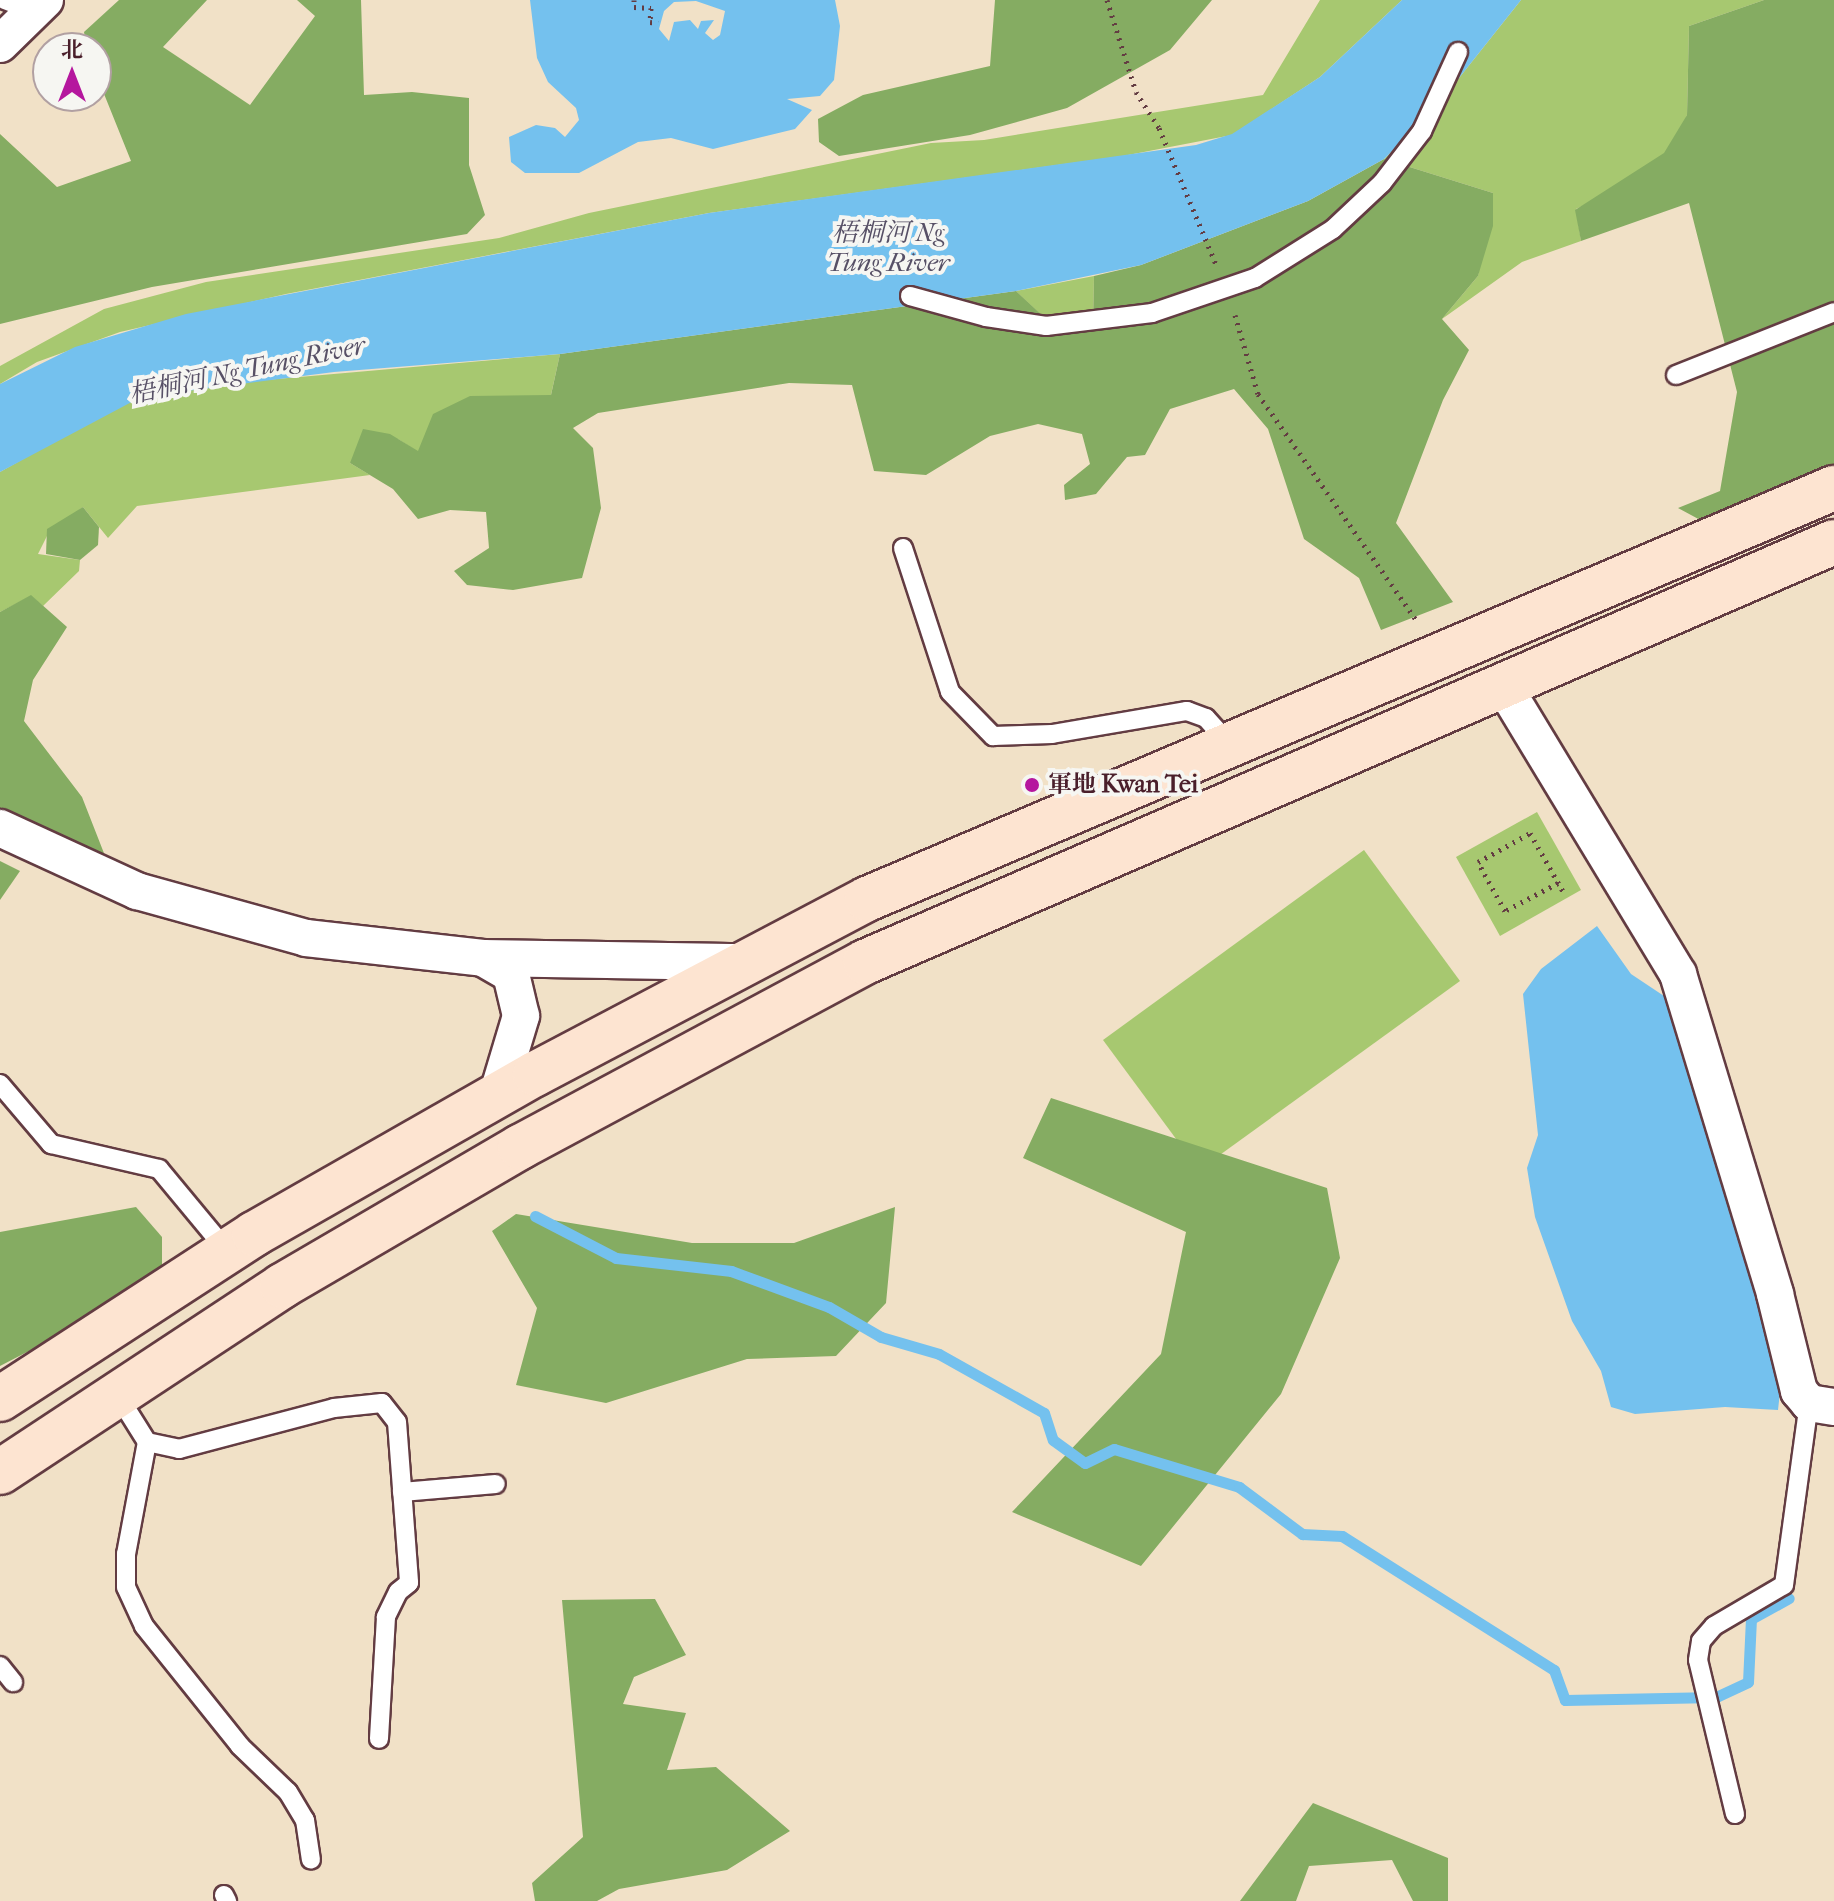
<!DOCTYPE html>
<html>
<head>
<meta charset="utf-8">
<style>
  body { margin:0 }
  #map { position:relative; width:1834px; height:1901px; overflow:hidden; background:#f1e1c7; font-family:"IM FELL French Canon","Noto Serif SC",serif }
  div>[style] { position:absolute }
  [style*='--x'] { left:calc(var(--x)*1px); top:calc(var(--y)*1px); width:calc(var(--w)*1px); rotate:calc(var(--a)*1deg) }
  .green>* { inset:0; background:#a7c870 }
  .forest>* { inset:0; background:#85ac62 }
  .water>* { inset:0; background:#74c1ee }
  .stream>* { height:11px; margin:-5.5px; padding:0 5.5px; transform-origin:5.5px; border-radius:5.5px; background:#74c1ee }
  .path>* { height:5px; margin-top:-2.5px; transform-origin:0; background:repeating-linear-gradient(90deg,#633c42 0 2px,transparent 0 8px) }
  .roads { filter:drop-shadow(2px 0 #633c42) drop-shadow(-2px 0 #633c42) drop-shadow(0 2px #633c42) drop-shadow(0 -2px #633c42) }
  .lane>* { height:18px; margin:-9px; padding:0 9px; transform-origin:9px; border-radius:9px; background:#fff }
  .street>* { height:36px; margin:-18px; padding:0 18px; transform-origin:18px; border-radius:18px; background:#fff }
  .secondary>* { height:44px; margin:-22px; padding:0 22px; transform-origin:22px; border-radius:22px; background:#fde4d1 }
  .dots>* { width:22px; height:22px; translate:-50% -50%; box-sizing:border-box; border:4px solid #f6f6f2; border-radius:50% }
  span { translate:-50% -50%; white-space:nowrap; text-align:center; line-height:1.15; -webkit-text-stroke:8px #f6f6f2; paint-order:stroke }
  .poi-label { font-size:24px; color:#4a1f2b; font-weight:700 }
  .left { translate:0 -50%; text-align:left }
  .water-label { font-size:26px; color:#575066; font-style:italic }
  .north { position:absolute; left:32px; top:32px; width:80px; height:80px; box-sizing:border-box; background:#f6f6f2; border:2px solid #b1a0a2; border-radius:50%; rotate:0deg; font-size:22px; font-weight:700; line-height:32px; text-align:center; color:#4a1f2b }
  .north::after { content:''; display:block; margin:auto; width:28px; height:36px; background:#b5179e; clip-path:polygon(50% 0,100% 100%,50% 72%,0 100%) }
</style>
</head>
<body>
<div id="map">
  <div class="green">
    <div style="clip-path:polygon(1320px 0,1402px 0,1320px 77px,1232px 135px,1123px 156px,709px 213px,286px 294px,120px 332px,37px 362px,0 384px,0 366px,104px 309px,206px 282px,499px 238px,589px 213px,931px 143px,984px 140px,1263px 95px)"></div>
    <div style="clip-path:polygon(1521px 0,1764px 0,1689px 26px,1687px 115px,1670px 164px,1576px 209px,1581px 241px,1522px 262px,1442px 319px,1478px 276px,1493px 193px,1384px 159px,1432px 112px)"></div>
    <div style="clip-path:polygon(1094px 276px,1093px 324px,1062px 335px,1016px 291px)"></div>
    <div style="clip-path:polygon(560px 354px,548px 408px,418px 452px,398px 439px,350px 463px,370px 475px,137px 506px,108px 538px,83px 507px,47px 536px,38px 554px,80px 560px,79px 571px,43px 606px,31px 596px,0 612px,0 472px,108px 411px,141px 397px,244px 382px)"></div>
    <div style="clip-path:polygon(1537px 812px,1581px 890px,1500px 936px,1456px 857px)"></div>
    <div style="clip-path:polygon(1364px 850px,1460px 981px,1199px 1170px,1103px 1040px)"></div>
  </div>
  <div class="forest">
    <div style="clip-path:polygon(119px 0,207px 0,163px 47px,250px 105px,315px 16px,297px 0,361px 0,364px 95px,412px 92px,469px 98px,469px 165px,485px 215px,467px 234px,152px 287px,0 324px,0 134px,57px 187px,131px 161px,96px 74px,96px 48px,87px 48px,84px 32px)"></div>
    <div style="clip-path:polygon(995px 0,1212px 0,1170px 50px,1067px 108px,970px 135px,839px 156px,819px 142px,818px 119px,863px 95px,990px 66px)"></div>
    <div style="clip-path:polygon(1764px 0,1834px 0,1834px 466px,1704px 522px,1678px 508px,1720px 491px,1737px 392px,1689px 203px,1581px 241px,1575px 210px,1664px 153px,1687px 115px,1689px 26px)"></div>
    <div style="clip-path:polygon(1384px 159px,1493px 193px,1493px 226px,1478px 276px,1442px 319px,1469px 350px,1443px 400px,1396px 523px,1453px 602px,1381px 630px,1359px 578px,1304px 539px,1268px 429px,1234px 389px,1170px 409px,1145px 455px,1127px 457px,1096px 494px,1065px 500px,1064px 485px,1090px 464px,1082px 434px,1038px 424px,990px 436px,926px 475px,874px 471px,852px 385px,789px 383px,598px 413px,573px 428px,593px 448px,601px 508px,582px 578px,513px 590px,467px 585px,454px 571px,489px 548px,486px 512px,450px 510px,418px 519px,393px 489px,350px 463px,363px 429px,390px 434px,418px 451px,433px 414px,470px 396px,551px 395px,560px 354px,1016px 291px,1063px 335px,1093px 324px,1094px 276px,1141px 265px,1308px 201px)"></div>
    <div style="clip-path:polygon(83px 507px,99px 527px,98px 545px,80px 560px,46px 554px,47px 529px)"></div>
    <div style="clip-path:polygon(31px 595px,67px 627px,33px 680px,24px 721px,82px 797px,109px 866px,0 834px,0 612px)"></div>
    <div style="clip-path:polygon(0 861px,20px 871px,0 900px)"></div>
    <div style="clip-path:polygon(1051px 1098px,1327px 1188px,1340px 1258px,1281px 1394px,1141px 1566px,1012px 1512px,1161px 1354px,1186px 1232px,1023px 1158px)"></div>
    <div style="clip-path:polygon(136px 1207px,162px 1237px,162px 1282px,0 1366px,0 1232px)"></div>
    <div style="clip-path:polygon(895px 1207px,886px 1303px,836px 1356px,747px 1359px,606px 1403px,516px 1385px,537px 1308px,492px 1231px,516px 1214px,692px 1243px,794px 1243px)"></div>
    <div style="clip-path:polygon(655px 1599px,686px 1655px,634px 1677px,623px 1704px,686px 1713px,667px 1770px,716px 1767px,790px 1831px,727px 1870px,619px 1889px,597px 1901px,535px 1901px,532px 1883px,583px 1837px,562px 1600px)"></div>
    <div style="clip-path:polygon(1313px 1803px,1448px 1858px,1448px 1901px,1413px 1901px,1392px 1860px,1309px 1866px,1296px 1901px,1240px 1901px)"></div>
  </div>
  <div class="water">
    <div style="clip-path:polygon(evenodd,530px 0,835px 0,840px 26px,834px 80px,820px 96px,787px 99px,812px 110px,795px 129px,713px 149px,671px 138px,638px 142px,579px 173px,525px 173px,511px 162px,509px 137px,536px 125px,555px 128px,565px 137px,579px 120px,576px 108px,548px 82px,537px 58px,530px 0,696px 1px,725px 11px,720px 35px,713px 40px,705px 33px,714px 20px,701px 21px,698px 29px,690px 20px,674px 22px,669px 41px,659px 29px,664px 11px,674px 2px,696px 1px)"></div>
    <div style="clip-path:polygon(1402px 0,1521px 0,1432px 112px,1384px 159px,1308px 201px,1141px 265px,1016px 291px,560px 354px,334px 372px,141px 397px,0 472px,0 384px,75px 347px,186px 314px,709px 213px,1196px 145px,1232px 134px,1320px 77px)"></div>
    <div style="clip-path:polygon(1597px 926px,1631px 974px,1670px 1000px,1781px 1383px,1778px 1410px,1725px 1407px,1635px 1414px,1611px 1407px,1601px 1371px,1572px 1321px,1535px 1217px,1527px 1168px,1538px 1135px,1523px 994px,1541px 969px)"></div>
  </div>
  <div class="stream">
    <div style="--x:535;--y:1216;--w:91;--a:27.4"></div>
    <div style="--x:616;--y:1258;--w:116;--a:6.4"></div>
    <div style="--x:731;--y:1271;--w:104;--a:20.2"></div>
    <div style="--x:829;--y:1307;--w:60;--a:30"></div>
    <div style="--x:881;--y:1337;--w:60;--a:16.3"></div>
    <div style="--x:939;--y:1354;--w:120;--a:29.3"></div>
    <div style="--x:1044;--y:1413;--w:28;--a:72"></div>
    <div style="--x:1053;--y:1440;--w:39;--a:36"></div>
    <div style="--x:1085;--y:1463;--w:32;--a:-26"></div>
    <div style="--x:1114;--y:1449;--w:131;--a:16.9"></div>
    <div style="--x:1239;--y:1487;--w:79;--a:36.7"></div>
    <div style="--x:1302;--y:1534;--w:40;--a:2.9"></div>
    <div style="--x:1342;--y:1536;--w:251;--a:32.3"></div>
    <div style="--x:1554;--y:1670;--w:32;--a:70"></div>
    <div style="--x:1565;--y:1700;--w:151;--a:-1.1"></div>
    <div style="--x:1716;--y:1697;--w:35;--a:-25"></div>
    <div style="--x:1748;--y:1682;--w:63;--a:-87.3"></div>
    <div style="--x:1751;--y:1619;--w:43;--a:-28.9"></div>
  </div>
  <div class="path">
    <div style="--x:634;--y:0;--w:7;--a:90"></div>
    <div style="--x:634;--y:7;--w:17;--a:3"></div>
    <div style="--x:651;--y:8;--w:14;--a:94"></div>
    <div style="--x:650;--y:22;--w:8;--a:7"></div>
    <div style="--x:1107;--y:0;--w:96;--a:72.5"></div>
    <div style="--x:1136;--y:92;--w:43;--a:57.4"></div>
    <div style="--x:1159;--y:128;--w:147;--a:67.3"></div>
    <div style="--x:1235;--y:315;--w:82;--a:73.8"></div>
    <div style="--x:1258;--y:394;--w:276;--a:55"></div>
    <div style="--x:1558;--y:883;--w:60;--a:152.2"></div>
    <div style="--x:1505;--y:911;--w:56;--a:-118.9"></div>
    <div style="--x:1478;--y:862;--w:60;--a:-29.1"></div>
    <div style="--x:1530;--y:833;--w:69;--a:60.5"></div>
  </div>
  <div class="roads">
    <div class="lane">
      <div style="--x:5;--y:0;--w:31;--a:21"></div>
      <div style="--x:910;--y:296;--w:79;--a:15.4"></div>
      <div style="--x:986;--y:317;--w:61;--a:8.5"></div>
      <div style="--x:1046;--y:326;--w:107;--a:-7"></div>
      <div style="--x:1152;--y:313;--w:109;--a:-18.8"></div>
      <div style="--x:1255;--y:278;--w:92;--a:-32.1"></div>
      <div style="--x:1333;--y:229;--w:67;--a:-43.2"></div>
      <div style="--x:1382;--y:183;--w:66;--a:-52.4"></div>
      <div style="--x:1422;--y:131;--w:87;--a:-65.5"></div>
      <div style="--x:1676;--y:375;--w:170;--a:-21.7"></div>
      <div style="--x:903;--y:548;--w:151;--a:71.9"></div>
      <div style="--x:950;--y:692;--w:62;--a:45.7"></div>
      <div style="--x:993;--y:736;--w:59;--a:-1.9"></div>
      <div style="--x:1052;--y:734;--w:137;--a:-9.7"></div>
      <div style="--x:1187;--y:711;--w:20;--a:20"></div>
      <div style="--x:1206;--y:718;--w:36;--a:48"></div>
      <div style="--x:0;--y:1084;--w:79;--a:49.6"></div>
      <div style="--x:51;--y:1144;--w:111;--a:13"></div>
      <div style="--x:159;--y:1169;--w:107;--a:50.3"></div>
      <div style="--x:117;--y:1394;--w:57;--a:58"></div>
      <div style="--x:147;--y:1442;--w:114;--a:100.6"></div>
      <div style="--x:126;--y:1554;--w:33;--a:90"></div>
      <div style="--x:126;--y:1587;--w:43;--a:65.2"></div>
      <div style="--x:144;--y:1626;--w:154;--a:51.3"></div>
      <div style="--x:240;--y:1746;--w:66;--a:43.8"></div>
      <div style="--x:288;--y:1792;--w:33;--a:59"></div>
      <div style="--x:305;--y:1820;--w:40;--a:81.5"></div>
      <div style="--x:147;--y:1442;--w:33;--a:12"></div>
      <div style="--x:179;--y:1449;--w:160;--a:-14.8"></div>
      <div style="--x:334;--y:1408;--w:48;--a:-5.9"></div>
      <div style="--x:382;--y:1403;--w:24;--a:52"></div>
      <div style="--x:397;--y:1422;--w:161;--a:85.7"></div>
      <div style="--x:409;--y:1583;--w:14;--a:141"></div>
      <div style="--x:398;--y:1592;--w:28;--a:116"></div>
      <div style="--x:386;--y:1617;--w:122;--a:93.3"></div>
      <div style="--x:402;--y:1492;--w:94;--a:-4.9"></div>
      <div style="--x:0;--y:1666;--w:21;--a:51"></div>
      <div style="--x:1735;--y:1814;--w:158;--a:-103.5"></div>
      <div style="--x:1698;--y:1660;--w:19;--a:-81"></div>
      <div style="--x:1701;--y:1641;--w:20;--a:-49"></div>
      <div style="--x:1714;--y:1626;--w:81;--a:-30.4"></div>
      <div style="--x:1784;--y:1585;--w:184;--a:-82.2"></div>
      <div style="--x:224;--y:1895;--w:7;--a:63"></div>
    </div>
    <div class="street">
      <div style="--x:0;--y:44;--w:63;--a:-44.4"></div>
      <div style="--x:1503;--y:685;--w:338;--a:58.8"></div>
      <div style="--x:1678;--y:974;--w:334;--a:73.1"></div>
      <div style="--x:1775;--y:1294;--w:100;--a:76.1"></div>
      <div style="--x:1799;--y:1391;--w:16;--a:50"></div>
      <div style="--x:1809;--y:1403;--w:25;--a:9"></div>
      <div style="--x:0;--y:828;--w:151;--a:24.7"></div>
      <div style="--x:137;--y:891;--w:175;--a:15.5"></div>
      <div style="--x:306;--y:938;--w:178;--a:6.4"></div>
      <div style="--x:483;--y:958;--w:263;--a:0.9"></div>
      <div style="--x:483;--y:958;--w:32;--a:30"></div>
      <div style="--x:511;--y:974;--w:43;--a:76.6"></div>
      <div style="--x:521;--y:1016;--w:84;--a:106.7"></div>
    </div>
    <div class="secondary">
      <div style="--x:0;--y:1399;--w:303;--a:-33"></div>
      <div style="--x:254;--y:1234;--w:323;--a:-29.7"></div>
      <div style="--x:535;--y:1074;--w:375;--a:-27.8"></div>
      <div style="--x:867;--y:899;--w:1051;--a:-23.03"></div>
      <div style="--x:0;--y:1472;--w:338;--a:-33.4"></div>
      <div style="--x:282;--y:1286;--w:276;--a:-30.3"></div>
      <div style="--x:520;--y:1147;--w:391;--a:-28.2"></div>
      <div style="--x:865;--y:962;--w:1056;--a:-23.43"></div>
    </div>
  </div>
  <div class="dots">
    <div style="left:1032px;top:785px;background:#b5179e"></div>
  </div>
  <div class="poi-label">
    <span class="left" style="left:1048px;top:785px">軍地 Kwan Tei</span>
  </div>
  <div class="water-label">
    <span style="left:888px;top:248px">梧桐河 Ng<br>Tung River</span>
    <span style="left:247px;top:370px;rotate:-12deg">梧桐河 Ng Tung River</span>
  </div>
  <div class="north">北</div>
</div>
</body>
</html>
